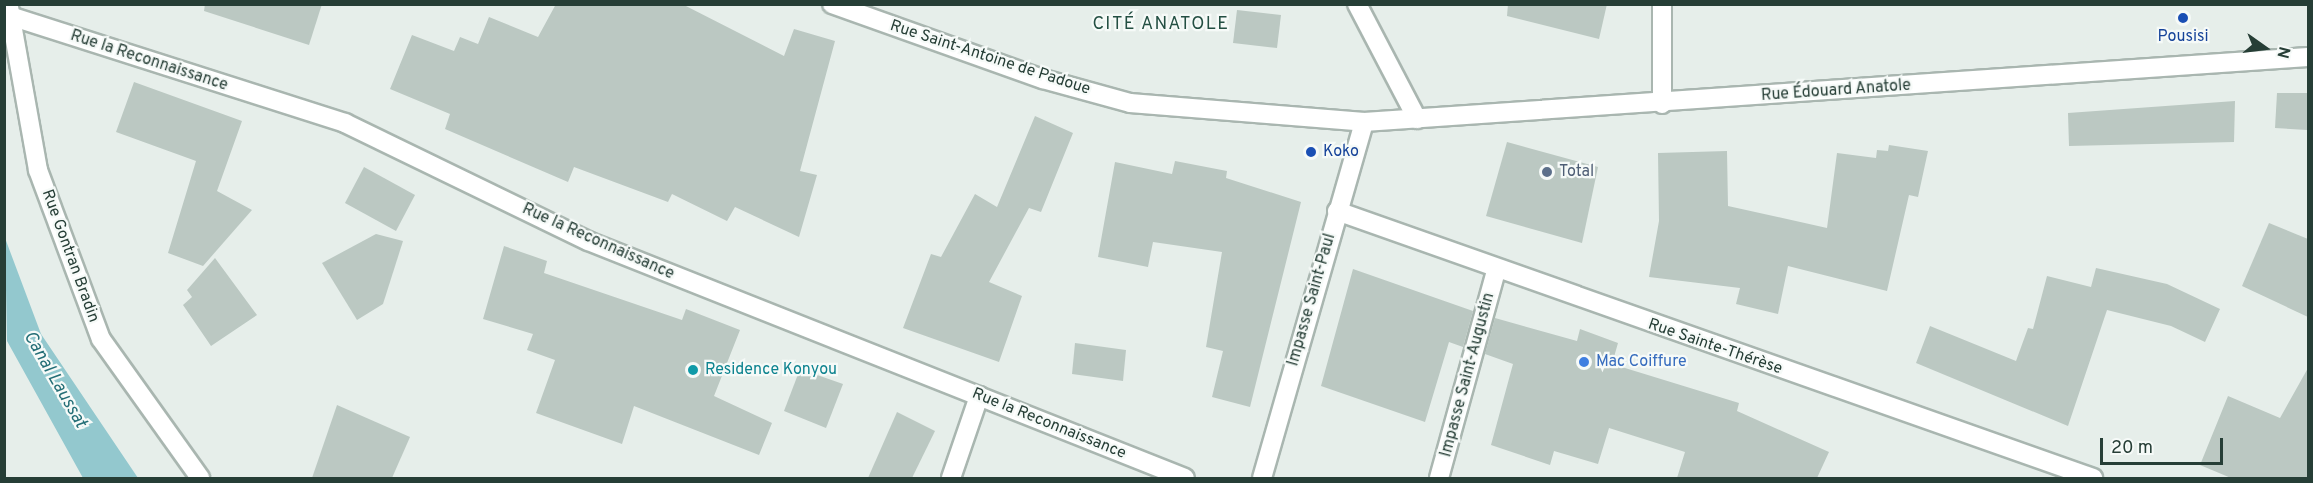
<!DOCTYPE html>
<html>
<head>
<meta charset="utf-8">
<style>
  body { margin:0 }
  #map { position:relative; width:2313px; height:483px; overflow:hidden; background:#e6eeea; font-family:Overpass,sans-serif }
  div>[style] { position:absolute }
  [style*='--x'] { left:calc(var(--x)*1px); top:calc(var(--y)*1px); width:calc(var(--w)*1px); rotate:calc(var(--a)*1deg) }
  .water>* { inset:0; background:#93c8ce }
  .building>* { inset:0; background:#bbc8c2 }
  .roads { filter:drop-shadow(2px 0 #a9b6b0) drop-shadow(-2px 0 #a9b6b0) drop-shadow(0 2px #a9b6b0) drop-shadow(0 -2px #a9b6b0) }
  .minor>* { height:18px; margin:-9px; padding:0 9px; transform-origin:9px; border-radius:9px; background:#fff }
  .dots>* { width:16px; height:16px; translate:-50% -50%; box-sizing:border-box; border:3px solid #f6faf8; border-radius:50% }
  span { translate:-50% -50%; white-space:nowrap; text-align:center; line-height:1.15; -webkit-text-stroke:4.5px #f6faf8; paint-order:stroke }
  .transit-label { font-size:16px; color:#164399 }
  .left { translate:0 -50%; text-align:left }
  .street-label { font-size:16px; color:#263e36 }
  .service-label { font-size:16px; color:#4e5e75 }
  .shop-label { font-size:16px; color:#366cbe }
  .culture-label { font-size:16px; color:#0d838f }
  .neighbourhood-label { font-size:18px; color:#234f42; letter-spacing:1.5px }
  .water-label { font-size:18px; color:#246e76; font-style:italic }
  .frame { position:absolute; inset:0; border:6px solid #263e36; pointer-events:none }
  .north { position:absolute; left:2235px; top:18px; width:60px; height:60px; -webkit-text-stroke:4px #f6faf8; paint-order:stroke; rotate:104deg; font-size:16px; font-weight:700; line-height:24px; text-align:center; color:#263e36 }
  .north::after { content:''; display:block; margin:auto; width:21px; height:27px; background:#263e36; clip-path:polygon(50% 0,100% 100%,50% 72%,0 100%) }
  .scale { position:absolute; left:2100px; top:438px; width:123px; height:27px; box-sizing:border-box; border:3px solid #263e36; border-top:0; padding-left:8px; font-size:18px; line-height:21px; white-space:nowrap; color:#263e36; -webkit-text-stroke:4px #f6faf8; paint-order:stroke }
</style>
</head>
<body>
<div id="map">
  <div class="water">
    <div style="clip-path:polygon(5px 238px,41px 334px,138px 478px,83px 478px,7px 341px)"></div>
  </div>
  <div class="building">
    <div style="clip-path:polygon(205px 4px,322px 4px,309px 45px,204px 11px)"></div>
    <div style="clip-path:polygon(556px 4px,682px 4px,784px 56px,794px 29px,835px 41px,800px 171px,817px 175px,799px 237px,735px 207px,727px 221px,672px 194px,668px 202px,574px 167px,568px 182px,445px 129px,450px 114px,390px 89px,412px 35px,454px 51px,460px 37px,478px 44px,489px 17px,538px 37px)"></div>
    <div style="clip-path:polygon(1508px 4px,1607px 4px,1599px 39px,1507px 16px)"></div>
    <div style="clip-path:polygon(1237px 10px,1281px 15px,1277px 48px,1233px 43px)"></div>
    <div style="clip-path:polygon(134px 82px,242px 121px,217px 191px,252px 210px,203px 266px,168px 253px,196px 161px,116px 132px)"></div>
    <div style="clip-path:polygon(2277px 93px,2308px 93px,2307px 130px,2275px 128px)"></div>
    <div style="clip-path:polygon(2235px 101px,2234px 142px,2069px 146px,2068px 113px)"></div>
    <div style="clip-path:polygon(1035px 116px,1073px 133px,1041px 212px,1029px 208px,989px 282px,1022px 296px,999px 362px,903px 328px,931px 254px,941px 257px,975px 194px,997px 207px)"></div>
    <div style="clip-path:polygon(1507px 142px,1598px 167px,1582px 243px,1486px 216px)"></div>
    <div style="clip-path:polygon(1889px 145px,1928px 151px,1918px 197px,1909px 195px,1887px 291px,1788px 266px,1778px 314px,1736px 304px,1740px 288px,1649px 277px,1659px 221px,1658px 153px,1727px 151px,1728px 206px,1827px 228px,1837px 153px,1876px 158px,1877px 150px,1888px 151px)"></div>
    <div style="clip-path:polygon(1175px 161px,1227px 171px,1226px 178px,1301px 202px,1250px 407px,1212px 397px,1223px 351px,1206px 347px,1222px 252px,1153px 242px,1148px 267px,1098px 257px,1115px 162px,1172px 174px)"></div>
    <div style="clip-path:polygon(364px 167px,415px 195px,396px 231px,345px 203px)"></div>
    <div style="clip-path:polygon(2269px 223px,2308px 239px,2308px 317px,2242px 286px)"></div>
    <div style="clip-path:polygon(376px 234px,403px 241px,383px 304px,357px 320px,322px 263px)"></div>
    <div style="clip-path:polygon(504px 246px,547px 261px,544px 273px,682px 320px,686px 309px,740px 330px,714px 396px,772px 423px,759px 455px,634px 406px,622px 444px,536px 413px,555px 360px,527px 350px,533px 334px,483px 319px)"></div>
    <div style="clip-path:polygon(215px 258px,257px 315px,211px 346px,183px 305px,192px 297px,187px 290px)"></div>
    <div style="clip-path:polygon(2096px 268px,2167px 284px,2220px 309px,2205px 342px,2171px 326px,2107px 310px,2068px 426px,1916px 363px,1930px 326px,2016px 361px,2028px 328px,2033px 329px,2047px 276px,2091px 287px)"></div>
    <div style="clip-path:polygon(1353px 269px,1473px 311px,1463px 347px,1449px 342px,1425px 422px,1321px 386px)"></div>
    <div style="clip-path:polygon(1495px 318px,1577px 341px,1580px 329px,1618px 343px,1612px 364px,1739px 403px,1737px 411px,1829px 452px,1817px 478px,1677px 478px,1685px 452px,1609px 428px,1598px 464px,1554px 451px,1550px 465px,1491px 445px,1513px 364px,1485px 354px)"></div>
    <div style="clip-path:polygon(1075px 343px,1126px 350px,1123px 381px,1072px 374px)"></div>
    <div style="clip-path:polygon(2308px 368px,2308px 478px,2231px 478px,2200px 465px,2228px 396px,2280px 418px)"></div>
    <div style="clip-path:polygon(800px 369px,843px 384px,826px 428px,784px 411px)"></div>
    <div style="clip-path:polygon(337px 405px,410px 437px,392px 478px,312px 478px)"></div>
    <div style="clip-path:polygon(897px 412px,935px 431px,912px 478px,868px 478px)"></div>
  </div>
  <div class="roads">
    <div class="minor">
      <div style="--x:832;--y:4;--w:224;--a:19.6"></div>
      <div style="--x:1043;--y:79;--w:90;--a:15.4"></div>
      <div style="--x:1130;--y:103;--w:235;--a:4.6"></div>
      <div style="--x:1364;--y:122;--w:946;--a:-3.94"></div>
      <div style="--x:1357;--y:4;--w:130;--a:62.4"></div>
      <div style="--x:1662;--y:4;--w:100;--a:90"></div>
      <div style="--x:9;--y:7;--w:166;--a:79.9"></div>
      <div style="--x:38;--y:170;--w:180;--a:69.6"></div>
      <div style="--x:101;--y:339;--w:171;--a:54.5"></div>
      <div style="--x:10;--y:16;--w:352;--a:17.7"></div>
      <div style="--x:345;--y:123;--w:270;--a:25.9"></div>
      <div style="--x:588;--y:241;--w:642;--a:21.65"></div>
      <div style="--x:1337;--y:211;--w:802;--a:19.45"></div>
      <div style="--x:951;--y:478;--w:87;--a:-71.1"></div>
      <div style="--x:1262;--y:478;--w:370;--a:-74"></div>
      <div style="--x:1439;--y:478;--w:215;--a:-74.6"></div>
    </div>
  </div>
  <div class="dots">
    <div style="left:2183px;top:18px;background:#1a4fb4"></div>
    <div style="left:1311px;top:152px;background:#1a4fb4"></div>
    <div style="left:1547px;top:172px;background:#5c6f8a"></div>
    <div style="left:1584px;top:362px;background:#3f7fe0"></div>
    <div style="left:693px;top:370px;background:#0f9aa8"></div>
  </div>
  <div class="transit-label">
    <span style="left:2183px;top:37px">Pousisi</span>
    <span class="left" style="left:1323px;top:152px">Koko</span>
  </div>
  <div class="street-label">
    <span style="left:990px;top:58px;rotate:18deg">Rue Saint-Antoine de Padoue</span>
    <span style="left:149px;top:61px;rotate:18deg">Rue la Reconnaissance</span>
    <span style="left:1836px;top:91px;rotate:-4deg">Rue Édouard Anatole</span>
    <span style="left:598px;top:242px;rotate:24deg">Rue la Reconnaissance</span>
    <span style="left:70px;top:256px;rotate:70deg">Rue Gontran Bradin</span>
    <span style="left:1312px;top:300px;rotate:-74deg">Impasse Saint-Paul</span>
    <span style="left:1715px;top:347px;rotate:19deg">Rue Sainte-Thérèse</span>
    <span style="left:1468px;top:375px;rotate:-75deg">Impasse Saint-Augustin</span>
    <span style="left:1049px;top:424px;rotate:22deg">Rue la Reconnaissance</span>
  </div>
  <div class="service-label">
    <span class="left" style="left:1559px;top:172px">Total</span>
  </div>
  <div class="shop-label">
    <span class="left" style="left:1596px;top:362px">Mac Coiffure</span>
  </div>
  <div class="culture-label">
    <span class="left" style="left:705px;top:370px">Residence Konyou</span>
  </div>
  <div class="neighbourhood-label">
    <span style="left:1161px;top:25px">CITÉ ANATOLE</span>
  </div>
  <div class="water-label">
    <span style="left:54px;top:380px;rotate:60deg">Canal Laussat</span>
  </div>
  <div class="frame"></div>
  <div class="north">N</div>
  <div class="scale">20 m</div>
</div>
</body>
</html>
